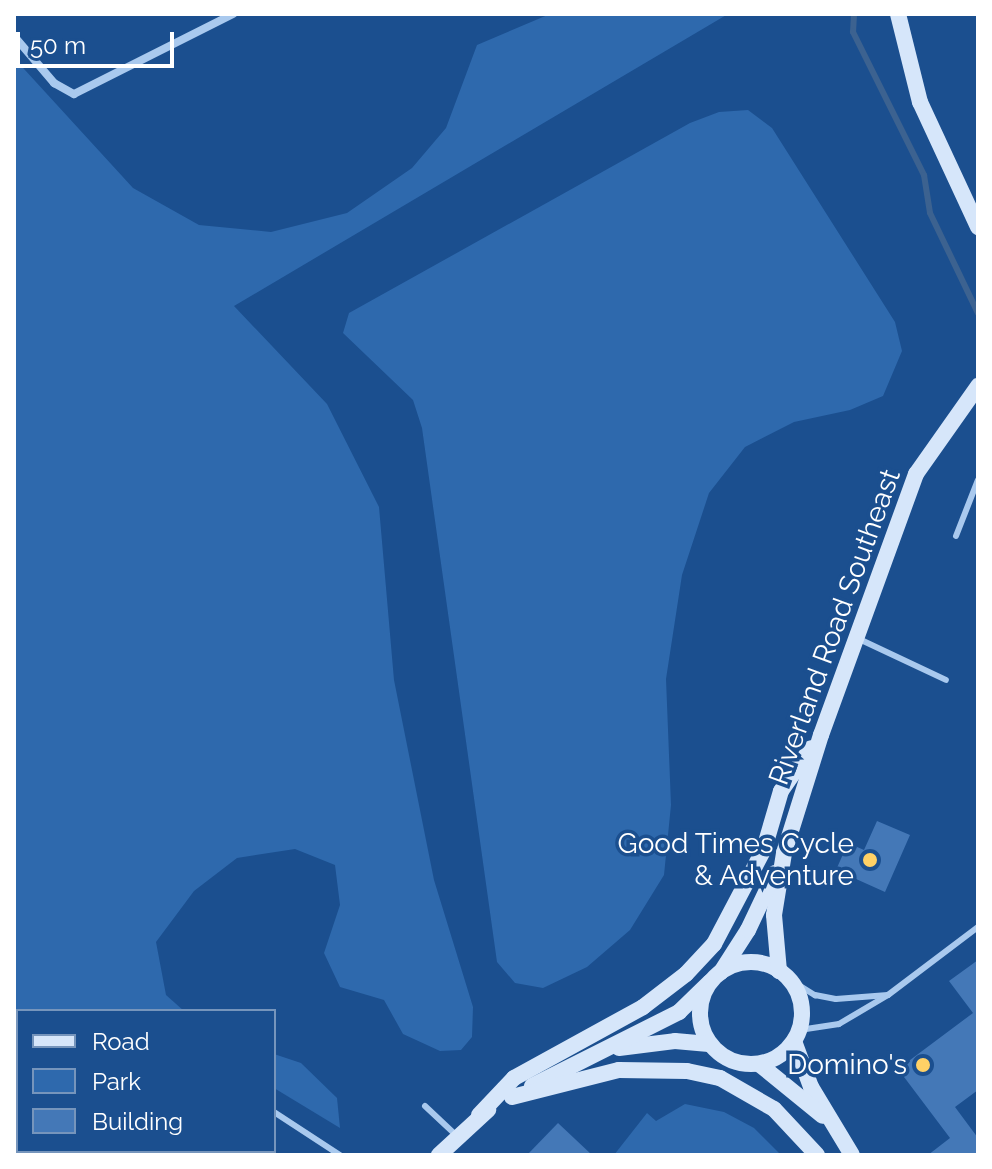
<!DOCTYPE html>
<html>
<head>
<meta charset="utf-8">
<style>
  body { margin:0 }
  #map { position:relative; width:992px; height:1169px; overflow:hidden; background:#1b4f8f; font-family:Raleway,sans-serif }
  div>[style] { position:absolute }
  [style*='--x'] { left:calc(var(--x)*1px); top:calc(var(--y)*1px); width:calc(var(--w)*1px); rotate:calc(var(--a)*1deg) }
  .green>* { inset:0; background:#2e69ad }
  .stream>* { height:6px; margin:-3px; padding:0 3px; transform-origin:3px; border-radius:3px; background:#3c6290 }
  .building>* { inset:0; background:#4478b7 }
  .lane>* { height:6px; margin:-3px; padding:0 3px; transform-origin:3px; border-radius:3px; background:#a9c9ee }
  .street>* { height:8px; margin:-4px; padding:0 4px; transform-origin:4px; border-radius:4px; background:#a9c9ee }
  .secondary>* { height:16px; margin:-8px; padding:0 8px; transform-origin:8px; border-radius:8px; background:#d6e6fa }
  .secondary>.ring { margin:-8px; padding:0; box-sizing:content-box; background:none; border:16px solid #d6e6fa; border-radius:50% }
  .dots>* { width:22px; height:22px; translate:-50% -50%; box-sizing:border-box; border:4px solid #1b4f8f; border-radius:50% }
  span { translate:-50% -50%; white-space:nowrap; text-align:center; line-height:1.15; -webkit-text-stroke:7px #1b4f8f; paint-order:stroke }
  .street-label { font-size:28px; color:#fff }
  .poi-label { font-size:28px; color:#fff }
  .right { translate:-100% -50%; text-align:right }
  .frame { position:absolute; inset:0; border:16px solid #fff; pointer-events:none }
  .legend { position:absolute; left:16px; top:1009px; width:260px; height:144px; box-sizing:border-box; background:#1b4f8f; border:2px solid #7695bc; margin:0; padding:10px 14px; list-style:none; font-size:24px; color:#fff }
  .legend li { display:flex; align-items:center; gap:16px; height:40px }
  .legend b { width:40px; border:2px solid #7695bc }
  .scale { position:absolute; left:16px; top:32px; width:158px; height:36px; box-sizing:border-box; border:4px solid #fff; border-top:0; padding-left:10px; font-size:24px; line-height:28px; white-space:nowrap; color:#fff; -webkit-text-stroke:6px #1b4f8f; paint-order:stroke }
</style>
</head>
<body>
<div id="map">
  <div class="green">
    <div style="clip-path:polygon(550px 14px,728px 14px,234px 306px,327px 404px,379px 507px,394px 680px,434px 880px,473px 1007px,472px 1037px,461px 1050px,440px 1051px,403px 1034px,384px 1000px,340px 987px,324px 953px,340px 905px,335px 865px,295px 849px,237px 858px,194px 891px,156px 942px,166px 995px,184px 1011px,18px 1011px,14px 1101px,14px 58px,133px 188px,199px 225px,271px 232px,347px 213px,412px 168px,446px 128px,477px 45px)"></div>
    <div style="clip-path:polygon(748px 110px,772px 128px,895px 322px,902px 351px,883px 396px,850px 410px,794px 422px,745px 447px,709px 493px,682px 575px,666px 679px,671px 805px,664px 875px,630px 930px,587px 967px,543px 988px,515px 983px,497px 962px,422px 428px,413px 400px,343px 333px,349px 313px,690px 123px,719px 112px)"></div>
    <div style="clip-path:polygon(274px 1054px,301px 1063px,337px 1098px,340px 1128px,274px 1088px)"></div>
    <div style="clip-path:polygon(685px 1104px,724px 1112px,754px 1128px,781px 1155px,614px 1155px,647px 1113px,656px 1121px)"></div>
  </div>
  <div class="stream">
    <div style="--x:854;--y:14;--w:18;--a:93"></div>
    <div style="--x:853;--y:32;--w:160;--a:63.6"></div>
    <div style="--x:924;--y:175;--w:38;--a:81"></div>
    <div style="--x:930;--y:213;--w:111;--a:64.4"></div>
  </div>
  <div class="building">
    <div style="clip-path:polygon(877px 821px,910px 835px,885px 892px,836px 870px,848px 843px,864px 850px)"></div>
    <div style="clip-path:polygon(978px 960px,978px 1090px,955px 1107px,978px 1138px,978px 1155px,928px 1155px,950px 1138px,898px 1069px,973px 1013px,949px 981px)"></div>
    <div style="clip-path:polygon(558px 1123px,592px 1155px,527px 1155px)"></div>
  </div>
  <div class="lane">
    <div style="--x:956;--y:536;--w:60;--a:-68.6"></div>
    <div style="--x:859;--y:639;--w:96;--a:25.2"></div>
    <div style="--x:789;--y:979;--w:31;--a:32"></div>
    <div style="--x:815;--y:995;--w:21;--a:11"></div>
    <div style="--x:836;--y:999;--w:52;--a:-4.4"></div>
    <div style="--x:888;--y:995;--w:57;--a:149.4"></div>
    <div style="--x:839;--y:1024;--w:40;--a:171.5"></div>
    <div style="--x:888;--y:995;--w:113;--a:-37.1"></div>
    <div style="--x:425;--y:1106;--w:44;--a:43.2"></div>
    <div style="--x:274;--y:1112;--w:79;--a:33.1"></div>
    <div style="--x:14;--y:1120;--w:4;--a:-27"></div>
  </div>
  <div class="street">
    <div style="--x:14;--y:36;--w:62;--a:49.6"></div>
    <div style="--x:54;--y:83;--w:23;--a:29"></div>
    <div style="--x:74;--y:94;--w:178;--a:-26.7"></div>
  </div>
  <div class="secondary">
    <div style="--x:898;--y:14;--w:91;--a:76"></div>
    <div style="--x:920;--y:102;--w:138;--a:65.1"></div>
    <div class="ring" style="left:700px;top:962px;width:86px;height:86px"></div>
    <div style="--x:779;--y:971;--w:56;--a:-95.1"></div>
    <div style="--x:774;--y:915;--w:63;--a:-80.8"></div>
    <div style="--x:784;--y:853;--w:124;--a:-72.6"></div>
    <div style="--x:821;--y:735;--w:278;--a:-70"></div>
    <div style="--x:916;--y:474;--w:108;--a:-54.8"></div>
    <div style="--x:721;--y:972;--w:50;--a:-57.3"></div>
    <div style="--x:748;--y:930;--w:63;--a:-64.7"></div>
    <div style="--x:794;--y:1041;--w:49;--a:69.7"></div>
    <div style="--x:811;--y:1087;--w:79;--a:58.9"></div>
    <div style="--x:619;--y:1048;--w:56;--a:-7.1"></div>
    <div style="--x:675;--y:1041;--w:34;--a:5"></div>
    <div style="--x:759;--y:1064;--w:82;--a:39.1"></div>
    <div style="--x:532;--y:1086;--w:165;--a:-26.7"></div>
    <div style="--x:679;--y:1012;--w:43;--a:-44.1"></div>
    <div style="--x:512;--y:1097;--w:110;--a:-14.2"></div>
    <div style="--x:619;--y:1070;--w:68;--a:0.8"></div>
    <div style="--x:687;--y:1071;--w:34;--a:12"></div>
    <div style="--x:720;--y:1078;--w:62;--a:29.9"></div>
    <div style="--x:774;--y:1109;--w:63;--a:46.9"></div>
    <div style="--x:479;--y:1115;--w:51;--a:-46.6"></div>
    <div style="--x:514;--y:1078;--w:147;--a:-28.8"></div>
    <div style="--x:643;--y:1007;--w:54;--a:-37.5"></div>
    <div style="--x:686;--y:974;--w:41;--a:-47"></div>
    <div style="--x:714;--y:944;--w:107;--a:-62.2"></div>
    <div style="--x:764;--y:849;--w:60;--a:-73.7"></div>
    <div style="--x:781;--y:791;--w:52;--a:-55.1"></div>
    <div style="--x:439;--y:1155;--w:67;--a:-42.6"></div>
  </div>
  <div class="dots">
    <div style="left:870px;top:860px;background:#ffd166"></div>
    <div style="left:923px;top:1065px;background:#ffd166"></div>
  </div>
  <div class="street-label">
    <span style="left:835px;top:627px;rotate:-70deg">Riverland Road Southeast</span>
  </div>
  <div class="poi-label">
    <span class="right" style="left:854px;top:860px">Good Times Cycle<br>&amp; Adventure</span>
    <span class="right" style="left:907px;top:1065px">Domino's</span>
  </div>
  <div class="frame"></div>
  <ul class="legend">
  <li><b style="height:10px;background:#d6e6fa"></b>Road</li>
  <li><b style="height:22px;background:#2e69ad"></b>Park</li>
  <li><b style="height:22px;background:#4478b7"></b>Building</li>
  </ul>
  <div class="scale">50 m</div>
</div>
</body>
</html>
